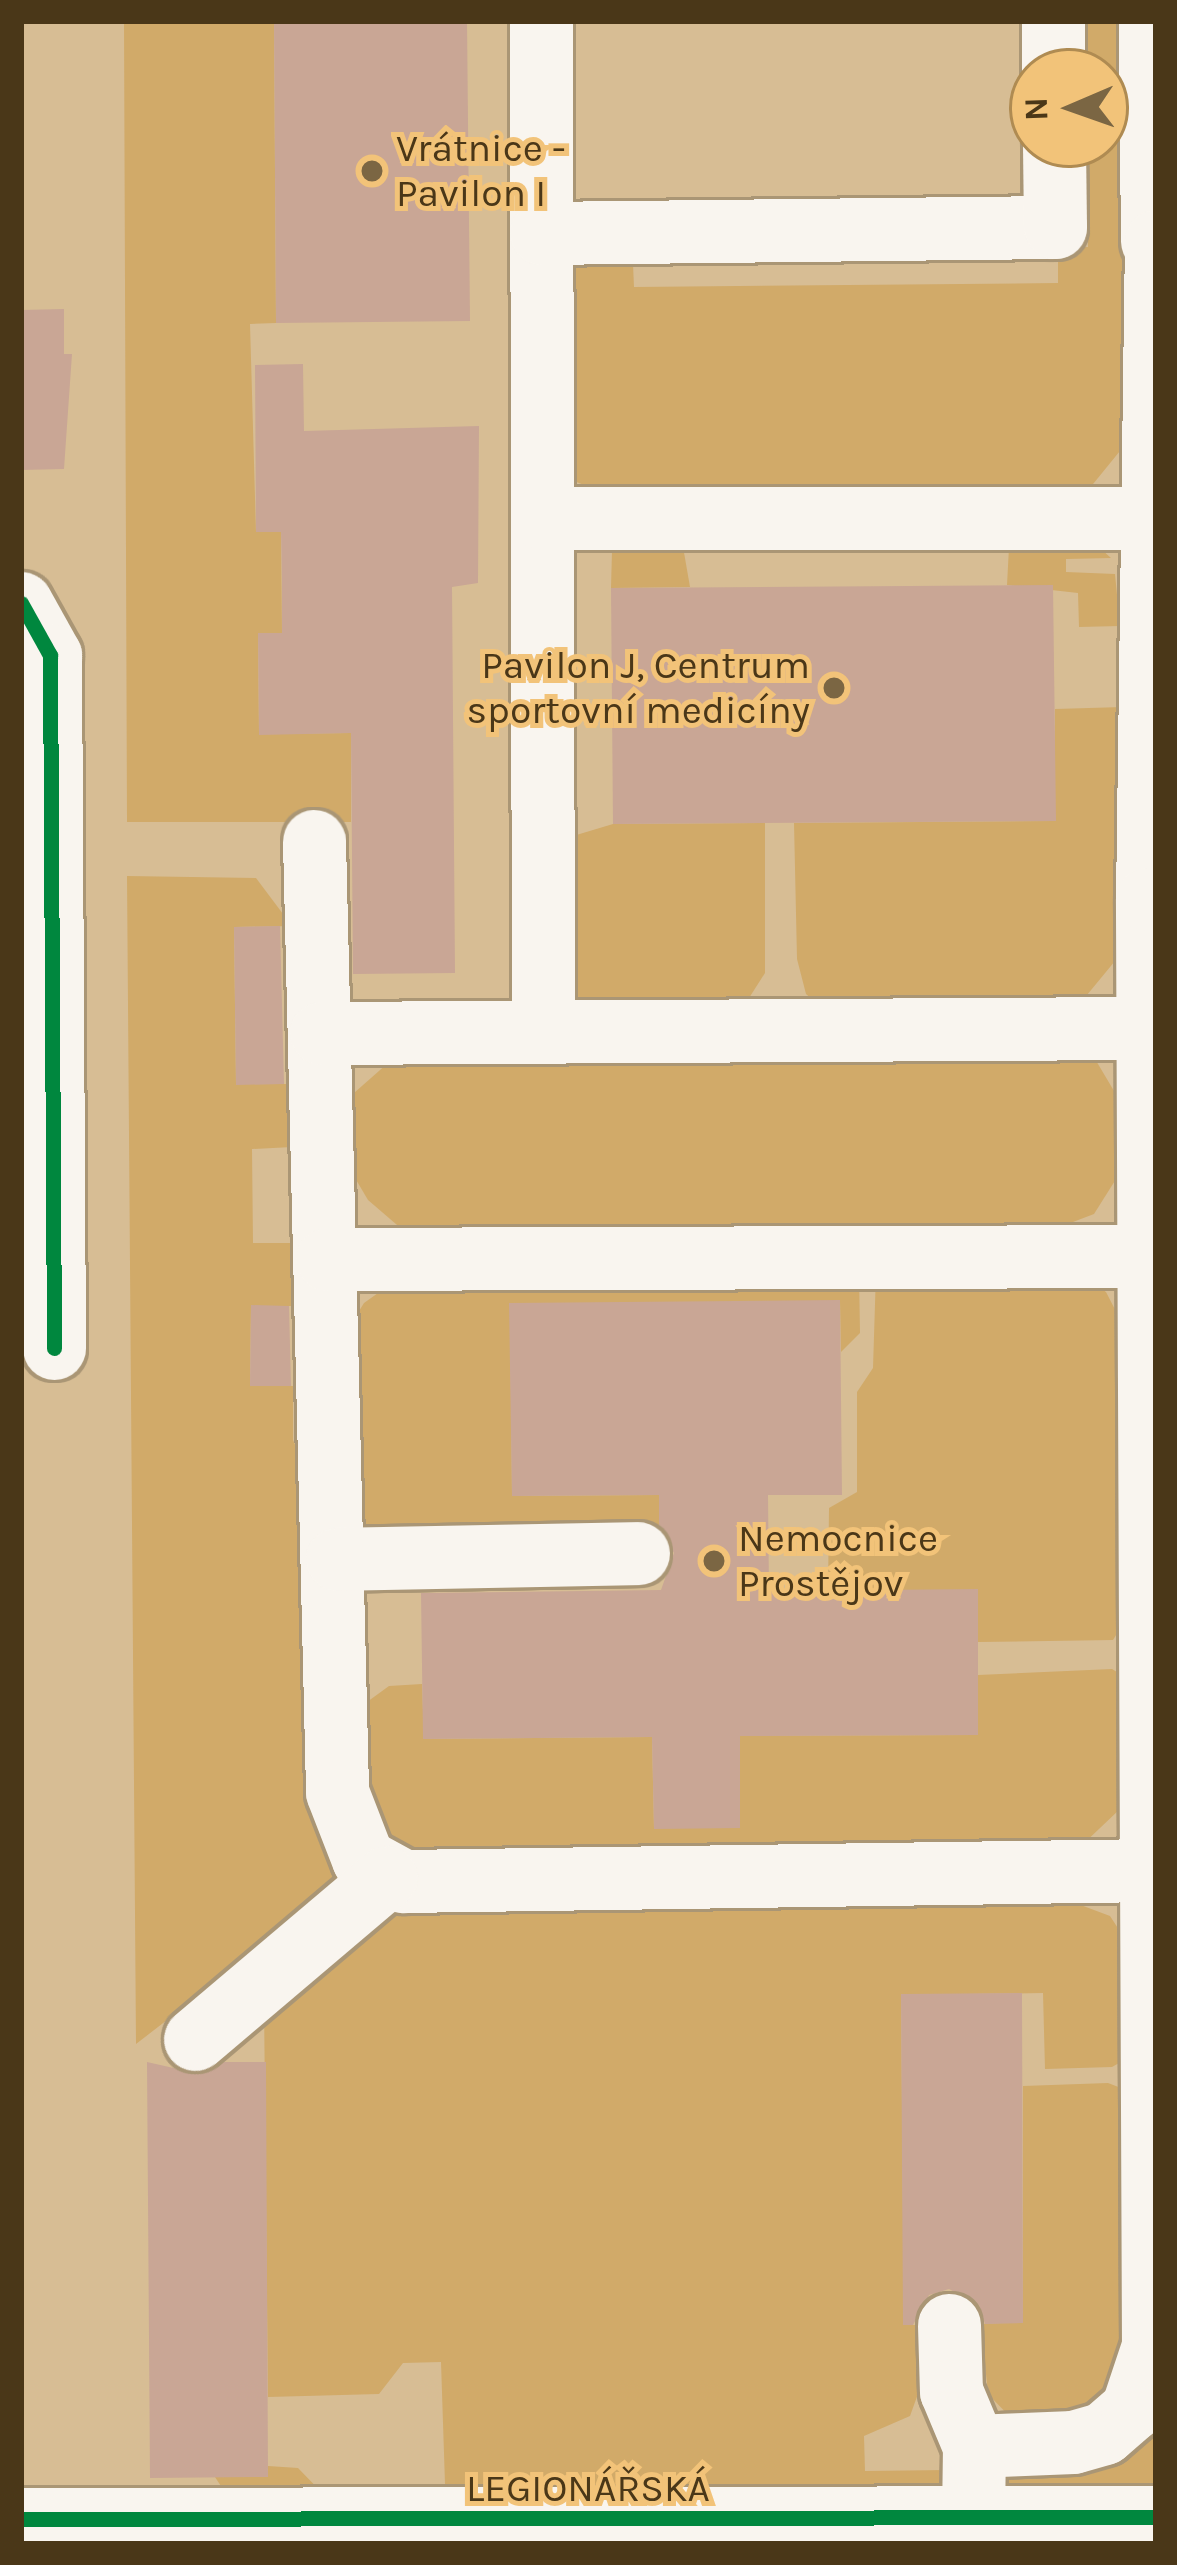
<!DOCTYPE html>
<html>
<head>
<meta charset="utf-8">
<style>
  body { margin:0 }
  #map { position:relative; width:1177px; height:2565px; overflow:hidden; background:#d7bd94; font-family:Karla,sans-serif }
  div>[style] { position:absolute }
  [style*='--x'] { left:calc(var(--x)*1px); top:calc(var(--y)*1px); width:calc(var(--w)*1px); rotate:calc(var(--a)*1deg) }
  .green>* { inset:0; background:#d1aa69 }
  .building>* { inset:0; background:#c9a695 }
  .roads { filter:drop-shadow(3px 0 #aa9675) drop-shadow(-3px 0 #aa9675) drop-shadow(0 3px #aa9675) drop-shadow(0 -3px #aa9675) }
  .minor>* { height:63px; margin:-31.5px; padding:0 31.5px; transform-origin:31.5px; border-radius:31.5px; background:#f9f5ef }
  .cycleway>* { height:15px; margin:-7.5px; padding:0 7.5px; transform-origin:7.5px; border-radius:7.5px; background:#00873e }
  .dots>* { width:33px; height:33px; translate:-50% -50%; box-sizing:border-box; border:6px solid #f2c379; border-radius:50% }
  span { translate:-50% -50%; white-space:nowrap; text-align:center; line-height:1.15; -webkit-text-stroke:10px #f2c379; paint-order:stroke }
  .poi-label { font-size:39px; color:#4a3718 }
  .left { translate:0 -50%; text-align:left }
  .right { translate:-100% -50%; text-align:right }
  .street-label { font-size:39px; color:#4a3718 }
  .frame { position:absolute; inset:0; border:24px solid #4a3718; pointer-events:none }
  .north { position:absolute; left:1009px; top:48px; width:120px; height:120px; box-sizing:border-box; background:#f2c379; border:3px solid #af8b52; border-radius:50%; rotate:268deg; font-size:33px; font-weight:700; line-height:48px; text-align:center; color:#4a3718 }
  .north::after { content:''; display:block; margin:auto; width:42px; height:54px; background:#7b6643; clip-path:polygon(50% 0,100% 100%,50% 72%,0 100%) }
</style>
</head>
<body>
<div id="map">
  <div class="green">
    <div style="clip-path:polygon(124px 21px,274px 21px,276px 323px,250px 324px,256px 532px,281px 532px,282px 633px,258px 634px,259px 734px,351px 733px,351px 822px,127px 822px)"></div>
    <div style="clip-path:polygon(1086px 21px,1122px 21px,1124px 446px,1089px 489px,604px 493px,574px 481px,564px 264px,633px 264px,634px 287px,1058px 283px,1058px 248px,1088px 247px,1087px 144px,1105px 144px,1105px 72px,1087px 72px)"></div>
    <div style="clip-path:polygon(623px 538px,682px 541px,690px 587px,611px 588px,612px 551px)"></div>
    <div style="clip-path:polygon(1091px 540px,1111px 558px,1066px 559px,1066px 572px,1115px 574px,1120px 626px,1079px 627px,1078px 593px,1007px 585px,1009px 547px)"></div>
    <div style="clip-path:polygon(1123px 707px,1123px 929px,1115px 961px,1082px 1001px,815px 1002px,806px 994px,797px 959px,794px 823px,1055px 821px,1055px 709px)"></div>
    <div style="clip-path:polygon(765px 823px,765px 973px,742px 1009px,591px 1009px,580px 999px,569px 985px,563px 839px,613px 824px)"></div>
    <div style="clip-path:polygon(127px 876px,256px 878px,292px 926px,234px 927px,236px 1084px,293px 1084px,292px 1147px,252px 1149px,253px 1243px,293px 1243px,294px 1306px,251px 1306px,250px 1385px,293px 1386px,293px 1440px,312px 1484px,351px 1878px,136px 2044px)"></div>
    <div style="clip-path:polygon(1095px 1059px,1117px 1096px,1123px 1168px,1094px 1214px,1065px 1225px,411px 1237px,368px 1200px,345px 1161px,342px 1126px,354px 1093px,388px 1063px)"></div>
    <div style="clip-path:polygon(876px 1272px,1086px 1278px,1106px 1292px,1124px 1327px,1123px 1624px,1113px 1640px,978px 1642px,828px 1591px,829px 1508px,857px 1492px,857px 1392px,873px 1368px)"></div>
    <div style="clip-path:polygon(859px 1273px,860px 1333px,841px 1352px,840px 1301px,510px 1304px,512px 1496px,659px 1495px,659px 1533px,373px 1533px,361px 1527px,351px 1324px,364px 1303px,402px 1276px)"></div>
    <div style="clip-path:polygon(1112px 1669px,1125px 1677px,1120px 1809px,1079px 1848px,413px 1860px,373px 1838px,357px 1724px,367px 1702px,389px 1686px,422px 1684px,424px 1739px,652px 1737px,654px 1828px,739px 1828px,726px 1736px,978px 1735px,978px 1675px)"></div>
    <div style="clip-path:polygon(1054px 1895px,1110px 1916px,1125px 1939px,1135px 2054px,1112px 2067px,1045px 2069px,1043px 1993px,901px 1995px,904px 2325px,917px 2325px,919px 2391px,910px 2416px,864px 2436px,865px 2471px,947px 2470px,955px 2498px,371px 2502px,387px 2485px,445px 2484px,441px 2362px,403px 2363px,379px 2394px,268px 2397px,264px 2002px,379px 1920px,427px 1902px)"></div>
    <div style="clip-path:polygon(1108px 2083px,1129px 2091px,1128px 2372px,1093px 2414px,1014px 2421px,988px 2394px,981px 2324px,1023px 2322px,1023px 2086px)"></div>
    <div style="clip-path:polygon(1156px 2418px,1156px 2495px,1001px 2496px,1002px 2477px)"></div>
    <div style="clip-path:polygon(268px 2466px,298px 2468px,332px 2503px,232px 2503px,215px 2477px,268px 2477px)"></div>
  </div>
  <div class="building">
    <div style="clip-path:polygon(274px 21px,467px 21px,470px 321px,276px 323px)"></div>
    <div style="clip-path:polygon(64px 309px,64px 354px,72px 354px,64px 469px,21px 470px,21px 310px)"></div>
    <div style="clip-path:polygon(303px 364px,304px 431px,479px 426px,478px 583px,452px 587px,455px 973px,353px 974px,351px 733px,259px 735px,258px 633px,282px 633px,282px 579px,281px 532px,256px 532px,255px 365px)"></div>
    <div style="clip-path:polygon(1053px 585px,1056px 821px,613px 824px,611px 588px)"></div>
    <div style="clip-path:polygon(280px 926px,284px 1084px,236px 1085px,234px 927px)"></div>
    <div style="clip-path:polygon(840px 1300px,842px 1495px,768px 1495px,769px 1591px,978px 1589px,978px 1735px,740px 1736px,740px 1828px,654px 1829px,652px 1737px,423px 1739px,421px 1593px,661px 1590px,674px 1553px,659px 1525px,659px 1495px,512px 1496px,509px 1303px)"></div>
    <div style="clip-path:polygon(251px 1305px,289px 1306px,291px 1386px,250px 1386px)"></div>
    <div style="clip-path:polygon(1022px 1993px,1023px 2323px,985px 2324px,979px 2305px,949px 2289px,929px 2295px,913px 2325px,903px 2325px,901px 1994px)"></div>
    <div style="clip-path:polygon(147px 2062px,200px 2074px,224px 2062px,266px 2062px,268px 2477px,150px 2478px)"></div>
  </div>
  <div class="roads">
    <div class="minor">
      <div style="--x:541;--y:21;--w:1009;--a:89.89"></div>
      <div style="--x:1053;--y:21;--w:51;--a:90"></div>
      <div style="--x:1150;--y:21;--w:220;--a:89.5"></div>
      <div style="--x:541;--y:233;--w:514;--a:-0.67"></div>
      <div style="--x:1055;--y:227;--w:83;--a:-90.7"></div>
      <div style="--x:542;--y:518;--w:608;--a:0"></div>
      <div style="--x:21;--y:603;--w:60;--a:60.9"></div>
      <div style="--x:50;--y:655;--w:693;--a:89.67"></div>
      <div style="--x:314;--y:841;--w:951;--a:88.61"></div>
      <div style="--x:337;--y:1792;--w:72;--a:68.8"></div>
      <div style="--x:363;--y:1859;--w:46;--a:28.8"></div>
      <div style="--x:403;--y:1881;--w:748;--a:-0.84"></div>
      <div style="--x:1147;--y:899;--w:658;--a:-89.22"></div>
      <div style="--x:321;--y:1033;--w:826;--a:-0.35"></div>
      <div style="--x:327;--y:1259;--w:822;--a:-0.21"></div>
      <div style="--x:337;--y:1559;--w:301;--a:-1.1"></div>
      <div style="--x:195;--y:2039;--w:250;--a:-40.3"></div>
      <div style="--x:949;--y:2325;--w:66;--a:88.3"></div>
      <div style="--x:951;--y:2391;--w:60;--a:67.3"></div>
      <div style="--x:973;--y:2518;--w:72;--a:-89.2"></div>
      <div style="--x:974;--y:2446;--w:99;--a:-2.3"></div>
      <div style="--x:1073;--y:2442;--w:32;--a:-16"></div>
      <div style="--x:1104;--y:2433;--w:37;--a:-41"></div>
      <div style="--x:1132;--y:2409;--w:66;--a:-71.6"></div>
      <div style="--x:1153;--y:2346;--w:1447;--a:-90.24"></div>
      <div style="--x:1147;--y:899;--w:9;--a:0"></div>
      <div style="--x:21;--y:2519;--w:1135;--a:-0.1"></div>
    </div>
  </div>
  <div class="cycleway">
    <div style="--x:21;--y:603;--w:60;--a:60.9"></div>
    <div style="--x:50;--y:655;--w:693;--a:89.67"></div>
    <div style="--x:21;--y:2519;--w:1135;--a:-0.1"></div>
  </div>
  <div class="dots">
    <div style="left:372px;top:171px;background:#7b6643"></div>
    <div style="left:834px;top:688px;background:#7b6643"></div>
    <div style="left:714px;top:1561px;background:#7b6643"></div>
  </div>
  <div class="poi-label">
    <span class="left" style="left:396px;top:171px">Vrátnice -<br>Pavilon I</span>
    <span class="right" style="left:810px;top:688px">Pavilon J, Centrum<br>sportovní medicíny</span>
    <span class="left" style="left:738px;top:1561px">Nemocnice<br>Prostějov</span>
  </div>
  <div class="street-label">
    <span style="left:588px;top:2488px">LEGIONÁŘSKÁ</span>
  </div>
  <div class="frame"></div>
  <div class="north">N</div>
</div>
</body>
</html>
